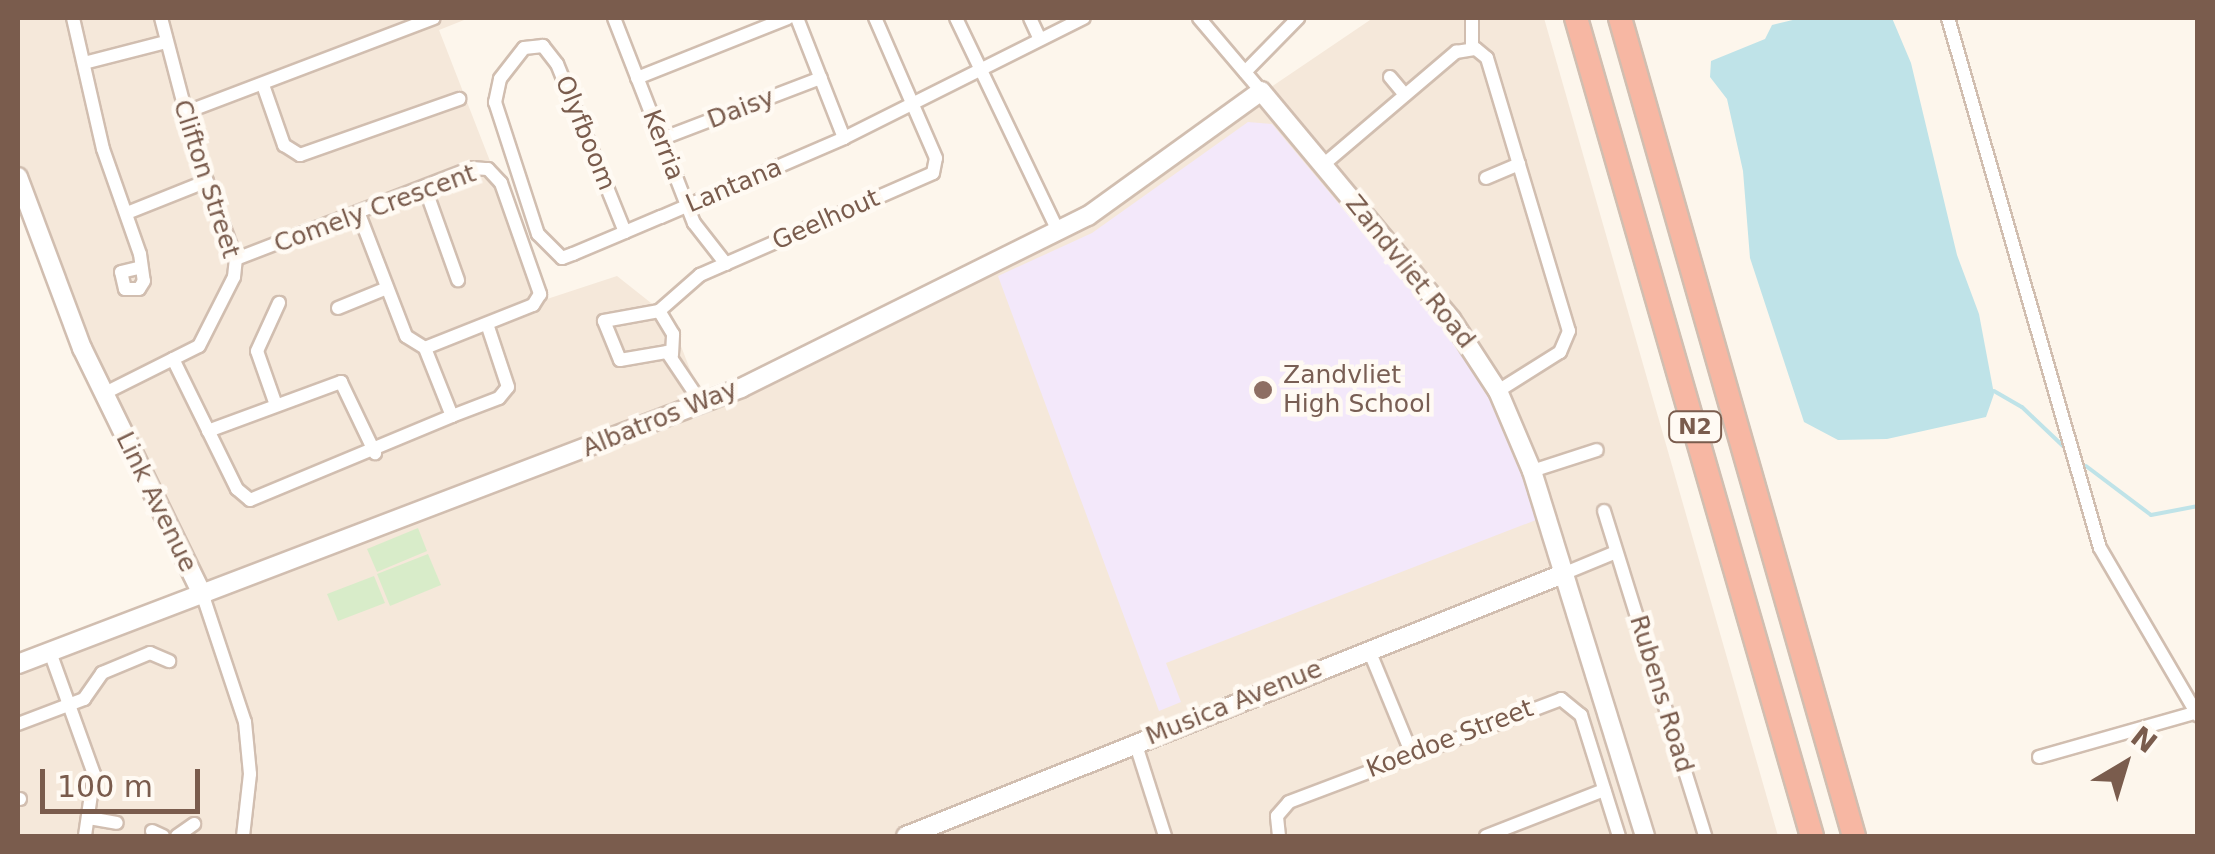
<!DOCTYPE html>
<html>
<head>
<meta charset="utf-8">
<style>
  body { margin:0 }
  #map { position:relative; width:2215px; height:854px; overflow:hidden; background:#fdf6ec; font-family:"DejaVu Sans",sans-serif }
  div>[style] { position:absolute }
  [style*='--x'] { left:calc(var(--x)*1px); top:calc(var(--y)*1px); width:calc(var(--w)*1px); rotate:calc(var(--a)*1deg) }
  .residential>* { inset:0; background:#f5e8da }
  .education>* { inset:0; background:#f3e8fa }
  .green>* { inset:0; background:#d8ecc9 }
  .water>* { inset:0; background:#bfe3e8 }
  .stream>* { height:4px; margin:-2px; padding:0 2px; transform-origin:2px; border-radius:2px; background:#bfe3e8 }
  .roads { filter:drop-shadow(2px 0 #d1beb0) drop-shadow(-2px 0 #d1beb0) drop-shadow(0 2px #d1beb0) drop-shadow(0 -2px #d1beb0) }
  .street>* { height:12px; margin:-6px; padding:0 6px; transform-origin:6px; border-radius:6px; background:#fff }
  .secondary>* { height:18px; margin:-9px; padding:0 9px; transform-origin:9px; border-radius:9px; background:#fff }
  .highway>* { height:22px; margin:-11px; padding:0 11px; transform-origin:11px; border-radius:11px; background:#f7b7a3 }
  .dots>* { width:28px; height:28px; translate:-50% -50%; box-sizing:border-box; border:5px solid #fffaf3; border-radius:50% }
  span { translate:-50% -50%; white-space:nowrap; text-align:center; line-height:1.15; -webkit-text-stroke:9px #fffaf3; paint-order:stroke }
  .shield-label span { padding:2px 8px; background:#fffaf3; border:2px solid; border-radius:8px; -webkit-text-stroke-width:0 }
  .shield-label { font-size:22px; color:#7a5c4d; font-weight:700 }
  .street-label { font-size:25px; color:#7a5c4d }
  .education-label { font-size:25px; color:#785e54 }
  .left { translate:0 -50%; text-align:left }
  .frame { position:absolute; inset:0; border:20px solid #7a5c4d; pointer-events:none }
  .north { position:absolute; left:2075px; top:714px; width:100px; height:100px; -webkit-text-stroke:8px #fffaf3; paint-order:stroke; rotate:38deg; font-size:28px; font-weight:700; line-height:40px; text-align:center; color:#7a5c4d }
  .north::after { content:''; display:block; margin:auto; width:35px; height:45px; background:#7a5c4d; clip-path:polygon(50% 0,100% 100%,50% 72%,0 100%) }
  .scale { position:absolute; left:40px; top:769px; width:160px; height:45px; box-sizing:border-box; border:5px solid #7a5c4d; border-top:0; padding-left:12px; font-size:30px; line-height:35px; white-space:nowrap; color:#7a5c4d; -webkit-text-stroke:8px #fffaf3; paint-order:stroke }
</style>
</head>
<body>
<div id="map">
  <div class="residential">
    <div style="clip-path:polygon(18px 18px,469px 18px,439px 30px,544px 300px,617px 276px,670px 318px,702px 400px,1060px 230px,1373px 18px,1544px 18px,1778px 836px,18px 836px,18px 663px,200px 595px,18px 181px)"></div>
  </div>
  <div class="education">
    <div style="clip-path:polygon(1248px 122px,1272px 124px,1465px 354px,1507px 426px,1536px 520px,1166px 663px,1181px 702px,1159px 711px,998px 276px,1092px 233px)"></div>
  </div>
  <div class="green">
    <div style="clip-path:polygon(418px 528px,427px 551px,377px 572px,367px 549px)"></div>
    <div style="clip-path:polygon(428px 554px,441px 585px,390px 606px,377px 574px)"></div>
    <div style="clip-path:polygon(374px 576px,385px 603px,338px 621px,327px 594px)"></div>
  </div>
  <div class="water">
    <div style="clip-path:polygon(1801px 18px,1892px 18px,1911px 63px,1957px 255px,1979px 314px,1994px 394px,1986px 417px,1887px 439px,1838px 440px,1804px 422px,1750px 258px,1743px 171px,1727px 99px,1710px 77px,1711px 61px,1765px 39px,1772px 25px)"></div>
  </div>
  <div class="stream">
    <div style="--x:1994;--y:391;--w:32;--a:30"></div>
    <div style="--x:2022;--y:407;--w:57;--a:43.6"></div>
    <div style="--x:2086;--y:466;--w:81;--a:37"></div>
    <div style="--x:2151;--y:515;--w:48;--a:-10.8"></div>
  </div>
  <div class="roads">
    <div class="street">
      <div style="--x:73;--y:18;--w:134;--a:77.1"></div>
      <div style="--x:103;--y:149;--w:111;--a:70.6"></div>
      <div style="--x:140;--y:254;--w:27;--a:82"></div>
      <div style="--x:144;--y:281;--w:9;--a:122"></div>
      <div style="--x:139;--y:289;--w:14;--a:180"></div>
      <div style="--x:125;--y:289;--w:17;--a:-103"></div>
      <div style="--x:121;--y:272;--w:18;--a:-13"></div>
      <div style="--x:614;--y:18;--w:220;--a:68.7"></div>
      <div style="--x:694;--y:223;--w:52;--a:52"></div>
      <div style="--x:797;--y:18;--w:129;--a:68.6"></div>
      <div style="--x:956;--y:18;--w:238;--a:64.4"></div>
      <div style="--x:1030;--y:18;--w:23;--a:65"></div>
      <div style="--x:1199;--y:18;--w:96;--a:49.7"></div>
      <div style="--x:1472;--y:18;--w:30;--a:90"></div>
      <div style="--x:1948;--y:18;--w:551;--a:74"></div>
      <div style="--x:2100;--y:548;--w:194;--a:59.7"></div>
      <div style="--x:84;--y:63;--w:85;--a:-14.4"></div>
      <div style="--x:1245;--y:72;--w:76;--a:-45.5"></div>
      <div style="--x:1390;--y:77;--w:23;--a:50"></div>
      <div style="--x:637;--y:78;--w:162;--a:-21.7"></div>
      <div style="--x:263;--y:85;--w:64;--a:70.7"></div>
      <div style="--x:284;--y:145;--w:19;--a:32"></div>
      <div style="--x:300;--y:155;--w:169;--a:-19.4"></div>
      <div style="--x:184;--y:113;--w:267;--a:-20.8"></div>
      <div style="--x:661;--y:139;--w:171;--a:-20.9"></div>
      <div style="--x:1323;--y:165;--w:175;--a:-40.4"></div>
      <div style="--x:1456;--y:52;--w:20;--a:-9"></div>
      <div style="--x:1476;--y:49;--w:14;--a:39"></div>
      <div style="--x:1487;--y:58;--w:285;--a:73.3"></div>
      <div style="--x:1569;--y:331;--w:23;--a:113"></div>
      <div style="--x:1560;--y:352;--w:73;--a:147.8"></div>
      <div style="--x:1486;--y:178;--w:36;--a:-23"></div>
      <div style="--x:425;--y:188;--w:98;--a:70.3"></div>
      <div style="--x:127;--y:213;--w:86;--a:-21.8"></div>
      <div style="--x:625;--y:232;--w:181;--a:-112"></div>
      <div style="--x:557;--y:64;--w:23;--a:-128"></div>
      <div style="--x:543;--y:46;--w:19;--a:174"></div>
      <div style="--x:524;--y:48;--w:39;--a:128"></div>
      <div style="--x:500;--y:79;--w:24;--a:102"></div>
      <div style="--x:495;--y:102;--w:139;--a:72"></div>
      <div style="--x:538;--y:234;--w:34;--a:45"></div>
      <div style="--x:562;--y:258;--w:12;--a:-20"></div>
      <div style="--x:573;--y:254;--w:56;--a:-22.9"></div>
      <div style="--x:625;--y:232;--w:39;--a:-23"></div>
      <div style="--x:661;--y:217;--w:199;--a:-23.3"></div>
      <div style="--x:844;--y:138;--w:268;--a:-26.6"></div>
      <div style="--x:236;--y:259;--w:253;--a:-21.1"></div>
      <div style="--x:472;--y:168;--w:16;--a:4"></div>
      <div style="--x:488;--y:169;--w:19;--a:47"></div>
      <div style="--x:501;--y:183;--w:118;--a:70.6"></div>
      <div style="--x:540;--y:294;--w:13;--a:122"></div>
      <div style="--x:533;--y:305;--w:116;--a:158.3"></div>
      <div style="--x:338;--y:308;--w:53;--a:-22.2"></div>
      <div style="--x:659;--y:311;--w:55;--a:-41.3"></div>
      <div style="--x:700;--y:275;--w:254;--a:-23.6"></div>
      <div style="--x:933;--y:173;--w:15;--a:-79"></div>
      <div style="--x:936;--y:158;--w:153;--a:-113.5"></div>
      <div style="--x:672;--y:355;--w:21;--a:-87"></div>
      <div style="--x:673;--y:334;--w:27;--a:-121"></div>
      <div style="--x:659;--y:311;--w:56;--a:169.7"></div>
      <div style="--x:604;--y:321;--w:42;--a:67.7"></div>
      <div style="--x:620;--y:360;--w:48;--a:-9.7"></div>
      <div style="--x:667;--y:352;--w:63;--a:56.1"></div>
      <div style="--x:173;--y:359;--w:145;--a:63.8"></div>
      <div style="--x:237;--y:489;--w:17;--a:40"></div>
      <div style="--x:250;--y:500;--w:219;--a:-22.6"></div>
      <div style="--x:452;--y:416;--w:73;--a:-111.7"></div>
      <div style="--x:425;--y:348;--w:22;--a:-148"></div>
      <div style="--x:406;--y:336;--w:131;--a:-111.1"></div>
      <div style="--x:103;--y:394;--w:107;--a:-26.6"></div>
      <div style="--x:199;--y:346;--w:77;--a:-63.1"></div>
      <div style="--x:234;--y:277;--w:18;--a:-84"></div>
      <div style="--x:236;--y:259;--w:111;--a:-110.6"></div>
      <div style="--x:197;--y:155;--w:142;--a:-104.7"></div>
      <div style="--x:276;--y:405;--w:57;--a:-109.4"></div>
      <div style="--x:257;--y:351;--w:53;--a:-65.4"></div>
      <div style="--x:452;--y:416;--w:50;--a:-21"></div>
      <div style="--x:499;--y:398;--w:14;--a:-51"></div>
      <div style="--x:508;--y:387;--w:66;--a:-108.4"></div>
      <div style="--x:208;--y:431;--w:142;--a:-20.2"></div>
      <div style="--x:341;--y:382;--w:79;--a:64.4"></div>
      <div style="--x:1532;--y:471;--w:68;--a:-17.9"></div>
      <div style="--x:1604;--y:511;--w:340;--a:72.7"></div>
      <div style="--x:1563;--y:574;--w:57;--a:-22.5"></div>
      <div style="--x:203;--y:596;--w:133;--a:71.6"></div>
      <div style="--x:245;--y:722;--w:52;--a:84.5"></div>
      <div style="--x:250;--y:774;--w:62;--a:96.4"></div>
      <div style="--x:1369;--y:650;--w:110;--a:67.6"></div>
      <div style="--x:50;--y:652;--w:130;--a:70.2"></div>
      <div style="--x:94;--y:774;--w:63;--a:98.3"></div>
      <div style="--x:18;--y:724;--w:71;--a:-20.7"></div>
      <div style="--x:84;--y:699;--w:32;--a:-55"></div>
      <div style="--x:102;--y:673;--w:52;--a:-22.6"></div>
      <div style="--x:150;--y:653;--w:21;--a:23"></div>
      <div style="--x:1135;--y:742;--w:99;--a:72.3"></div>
      <div style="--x:2039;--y:757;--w:165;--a:-15.8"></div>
      <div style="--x:18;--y:799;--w:2;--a:0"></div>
      <div style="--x:89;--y:818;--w:28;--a:10"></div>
      <div style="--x:152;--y:831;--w:12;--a:24"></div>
      <div style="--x:177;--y:836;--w:21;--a:-35"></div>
      <div style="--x:1279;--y:836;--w:20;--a:-96"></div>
      <div style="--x:1277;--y:816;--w:18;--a:-49"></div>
      <div style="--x:1289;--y:802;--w:291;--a:-20.7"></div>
      <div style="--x:1561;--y:699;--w:26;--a:39"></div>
      <div style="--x:1581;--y:715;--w:127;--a:72.6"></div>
      <div style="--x:1486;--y:836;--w:127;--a:-21.3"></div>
    </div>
    <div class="secondary">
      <div style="--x:18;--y:177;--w:183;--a:69.5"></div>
      <div style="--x:82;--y:348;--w:276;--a:64"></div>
      <div style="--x:18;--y:664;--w:774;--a:-20.89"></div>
      <div style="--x:741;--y:388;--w:387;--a:-26.4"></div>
      <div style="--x:1088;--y:216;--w:213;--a:-35.8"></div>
      <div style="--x:1261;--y:91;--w:297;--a:50.2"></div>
      <div style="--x:1451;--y:319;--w:86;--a:56.9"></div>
      <div style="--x:1498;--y:391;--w:87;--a:67"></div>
      <div style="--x:1532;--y:471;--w:382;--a:72.8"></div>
      <div style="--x:906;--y:836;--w:707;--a:-21.74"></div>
    </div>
    <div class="highway">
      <div style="--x:1576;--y:18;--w:851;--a:73.91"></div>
      <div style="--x:1620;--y:18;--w:851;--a:74.04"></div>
    </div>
  </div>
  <div class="dots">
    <div style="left:1263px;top:390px;background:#8d6e63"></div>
  </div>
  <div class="shield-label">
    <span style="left:1695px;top:427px">N2</span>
  </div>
  <div class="street-label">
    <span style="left:741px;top:109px;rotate:-21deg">Daisy</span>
    <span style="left:585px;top:133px;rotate:68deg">Olyfboom</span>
    <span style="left:663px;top:145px;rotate:69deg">Kerria</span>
    <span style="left:206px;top:179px;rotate:72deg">Clifton Street</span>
    <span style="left:734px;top:186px;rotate:-23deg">Lantana</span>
    <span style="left:375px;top:209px;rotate:-20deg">Comely Crescent</span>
    <span style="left:826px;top:220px;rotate:-24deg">Geelhout</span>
    <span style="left:1410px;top:272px;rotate:51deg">Zandvliet Road</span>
    <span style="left:660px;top:419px;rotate:-22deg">Albatros Way</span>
    <span style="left:156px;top:502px;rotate:64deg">Link Avenue</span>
    <span style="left:1661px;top:694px;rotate:73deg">Rubens Road</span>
    <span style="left:1234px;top:703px;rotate:-22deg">Musica Avenue</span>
    <span style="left:1450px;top:739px;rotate:-21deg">Koedoe Street</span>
  </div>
  <div class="education-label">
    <span class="left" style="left:1283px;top:390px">Zandvliet<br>High School</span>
  </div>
  <div class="frame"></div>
  <div class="north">N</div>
  <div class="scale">100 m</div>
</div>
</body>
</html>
